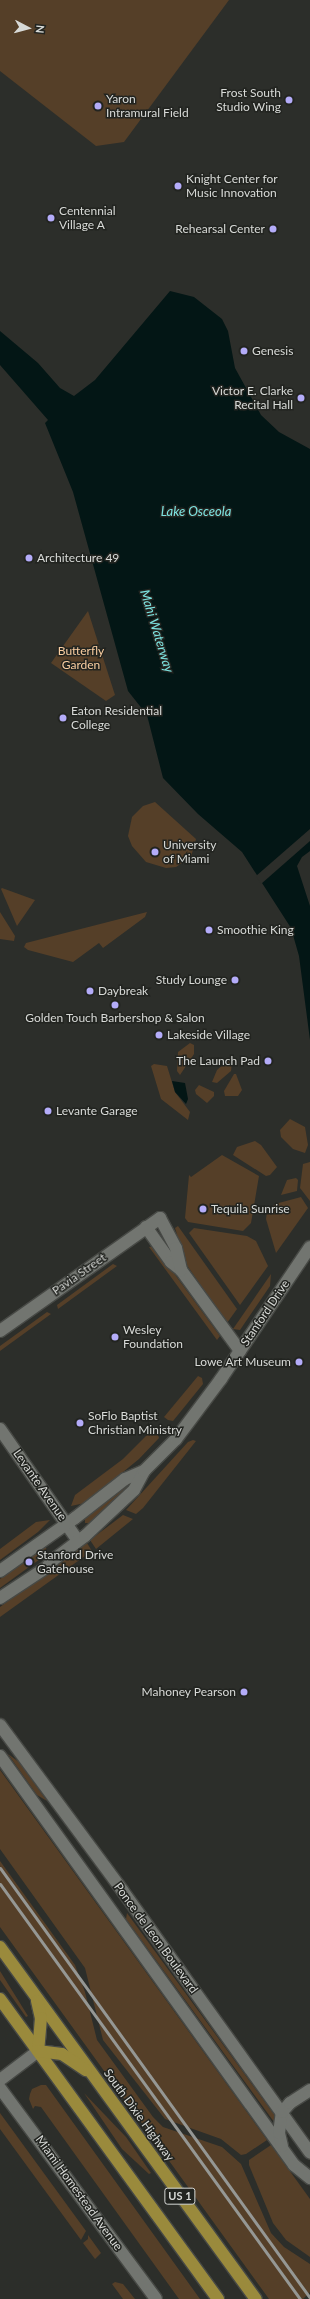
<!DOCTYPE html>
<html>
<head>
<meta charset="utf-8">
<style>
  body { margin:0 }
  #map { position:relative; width:310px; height:2299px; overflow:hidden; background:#2c2e2a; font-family:Lato,sans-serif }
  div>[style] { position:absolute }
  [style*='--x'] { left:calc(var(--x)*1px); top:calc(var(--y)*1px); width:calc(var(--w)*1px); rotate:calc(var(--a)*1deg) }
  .green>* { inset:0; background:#553f28 }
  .water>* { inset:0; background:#031615 }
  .pier>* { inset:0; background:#2c2e2a }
  .roads { filter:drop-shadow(1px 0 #474945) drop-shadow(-1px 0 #474945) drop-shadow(0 1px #474945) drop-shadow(0 -1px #474945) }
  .minor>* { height:12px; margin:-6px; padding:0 6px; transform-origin:6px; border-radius:6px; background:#727570 }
  .highway>* { height:12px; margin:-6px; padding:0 6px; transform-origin:6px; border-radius:6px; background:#9a8a3c }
  .rail>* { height:3px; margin:-1.5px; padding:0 1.5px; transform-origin:1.5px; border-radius:1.5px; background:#959794 }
  .dots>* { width:11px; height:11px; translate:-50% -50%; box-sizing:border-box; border:2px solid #222420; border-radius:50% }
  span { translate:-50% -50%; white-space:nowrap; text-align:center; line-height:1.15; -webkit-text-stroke:3px #222420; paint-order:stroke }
  .shield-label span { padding:1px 3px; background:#222420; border:1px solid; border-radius:3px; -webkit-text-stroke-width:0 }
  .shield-label { font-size:11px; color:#d8dad7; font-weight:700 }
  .poi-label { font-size:12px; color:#d8dad7 }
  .right { translate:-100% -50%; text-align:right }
  .left { translate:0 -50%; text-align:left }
  .park-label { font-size:12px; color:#facea1 }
  .street-label { font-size:12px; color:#d8dad7 }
  .water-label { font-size:13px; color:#7de3e0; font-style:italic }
  .north { position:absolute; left:8px; top:8px; width:40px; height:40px; -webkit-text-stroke:3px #222420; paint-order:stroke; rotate:96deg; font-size:11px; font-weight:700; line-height:16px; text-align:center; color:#d8dad7 }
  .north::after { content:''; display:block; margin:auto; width:14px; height:18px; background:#d8dad7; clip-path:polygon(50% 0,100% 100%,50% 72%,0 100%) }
</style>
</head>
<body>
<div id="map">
  <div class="green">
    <div style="clip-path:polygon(0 0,229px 0,124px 142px,96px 146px,0 71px)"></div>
    <div style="clip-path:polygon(88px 611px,115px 695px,106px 701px,51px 663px)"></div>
    <div style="clip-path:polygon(155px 802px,196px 839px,191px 857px,176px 867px,166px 868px,146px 862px,132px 846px,128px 836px,132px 817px,143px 806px)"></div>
    <div style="clip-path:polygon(2px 888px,35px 900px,17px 926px,1px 889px)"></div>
    <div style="clip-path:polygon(0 912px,15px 936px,14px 941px,0 939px)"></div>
    <div style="clip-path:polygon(147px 912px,145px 917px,103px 948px,99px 943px,73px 962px,28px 950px,24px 947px,26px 943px)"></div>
    <div style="clip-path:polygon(190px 1043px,194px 1045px,194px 1054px,180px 1075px,177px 1071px,178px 1052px)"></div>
    <div style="clip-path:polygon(227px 1061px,232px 1062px,231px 1071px,217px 1083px,212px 1082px,217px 1070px)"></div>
    <div style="clip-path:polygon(154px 1064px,167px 1066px,175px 1092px,190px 1112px,188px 1120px,161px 1099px,151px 1066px)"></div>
    <div style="clip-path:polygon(234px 1074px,236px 1074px,242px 1090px,238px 1096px,225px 1096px,224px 1091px)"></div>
    <div style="clip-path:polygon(199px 1085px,214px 1092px,214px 1096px,207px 1103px,196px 1094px,195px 1090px)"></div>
    <div style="clip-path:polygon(290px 1119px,305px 1127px,308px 1145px,305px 1153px,293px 1149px,281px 1137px,280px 1130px)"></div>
    <div style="clip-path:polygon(255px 1141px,261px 1145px,277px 1167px,270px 1175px,266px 1176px,233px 1155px,237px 1147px)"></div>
    <div style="clip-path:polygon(222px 1155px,259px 1176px,251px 1223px,243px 1231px,188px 1222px,185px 1218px,189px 1175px,191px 1177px)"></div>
    <div style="clip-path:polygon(310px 1162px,310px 1201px,300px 1188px,303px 1164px)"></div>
    <div style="clip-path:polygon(296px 1178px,298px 1180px,297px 1191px,281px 1195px,287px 1180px)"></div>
    <div style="clip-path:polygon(301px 1197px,308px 1208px,276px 1253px,266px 1219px,267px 1212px,275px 1204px)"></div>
    <div style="clip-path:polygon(178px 1226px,237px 1309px,227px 1323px,186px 1264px,175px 1228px)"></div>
    <div style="clip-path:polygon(194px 1228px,247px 1236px,256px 1241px,268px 1266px,240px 1305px,189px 1233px)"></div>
    <div style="clip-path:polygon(154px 1246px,220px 1336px,217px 1340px,149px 1247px)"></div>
    <div style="clip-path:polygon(113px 1264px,117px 1266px,58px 1309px,57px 1305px)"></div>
    <div style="clip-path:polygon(271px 1274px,270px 1286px,240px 1330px,233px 1329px)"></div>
    <div style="clip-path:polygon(47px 1312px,51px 1314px,0 1351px,0 1346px)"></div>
    <div style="clip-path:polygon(198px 1376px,202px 1378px,203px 1384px,173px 1421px,168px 1420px,164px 1417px)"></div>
    <div style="clip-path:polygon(155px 1427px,159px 1438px,139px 1459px,85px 1503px,71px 1506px,75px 1495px,123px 1459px)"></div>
    <div style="clip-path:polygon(193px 1440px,196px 1441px,143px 1508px,136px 1514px,126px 1510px,188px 1442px)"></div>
    <div style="clip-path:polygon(125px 1484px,127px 1489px,91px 1523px,85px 1523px,85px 1517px)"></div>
    <div style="clip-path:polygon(123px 1515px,133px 1519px,96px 1549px,90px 1540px)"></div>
    <div style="clip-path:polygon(50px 1520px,38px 1532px,0 1560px,0 1549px,36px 1522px)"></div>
    <div style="clip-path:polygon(87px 1543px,92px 1551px,0 1617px,0 1607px)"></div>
    <div style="clip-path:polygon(46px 1547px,47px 1554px,0 1588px,0 1579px)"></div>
    <div style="clip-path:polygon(8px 1754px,19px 1762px,47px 1801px,37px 1795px)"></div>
    <div style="clip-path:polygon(0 1770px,267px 2140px,246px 2154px,241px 2155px,221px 2139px,165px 2119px,103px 2040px,85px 1968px,0 1849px)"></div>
    <div style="clip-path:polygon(0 1861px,75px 1965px,85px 1992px,97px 2040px,153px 2117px,163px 2127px,222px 2147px,241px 2164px,271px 2233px,284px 2247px,310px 2264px,310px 2292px,303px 2299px,269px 2299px,0 1927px)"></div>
    <div style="clip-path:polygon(127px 1913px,278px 2120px,277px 2126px,126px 1919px)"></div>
    <div style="clip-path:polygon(0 1971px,28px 2016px,26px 2017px,0 1980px)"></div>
    <div style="clip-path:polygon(41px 2085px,46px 2085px,200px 2299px,179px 2299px,41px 2107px,35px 2106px,33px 2109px,29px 2099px,30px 2094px,32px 2089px)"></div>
    <div style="clip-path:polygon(84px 2093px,126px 2137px,151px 2173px,149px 2174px,122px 2149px)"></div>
    <div style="clip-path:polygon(0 2113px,86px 2231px,81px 2240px,0 2129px)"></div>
    <div style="clip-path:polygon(271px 2145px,310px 2199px,310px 2257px,286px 2240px,273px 2223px,249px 2165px,249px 2160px)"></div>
    <div style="clip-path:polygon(88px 2235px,101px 2253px,95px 2259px,83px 2243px,88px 2239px)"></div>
    <div style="clip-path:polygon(115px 2282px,123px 2284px,135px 2299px,123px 2299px,112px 2284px)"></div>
  </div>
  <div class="water">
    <div style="clip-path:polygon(170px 291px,194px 297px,222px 319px,228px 331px,235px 368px,261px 415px,279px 432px,310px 449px,310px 851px,302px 857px,297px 866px,310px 906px,310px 1040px,299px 956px,291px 928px,242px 852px,198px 814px,163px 778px,147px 715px,128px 691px,73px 492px,45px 423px,48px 420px,0 365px,0 331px,38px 363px,60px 388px,74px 396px,95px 380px)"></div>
    <div style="clip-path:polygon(172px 1081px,185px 1083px,188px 1099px,186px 1104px,175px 1092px)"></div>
  </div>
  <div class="pier">
    <div style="clip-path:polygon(310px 829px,310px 841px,261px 884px,256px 876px)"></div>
  </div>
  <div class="roads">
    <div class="minor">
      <div style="--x:146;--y:1227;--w:43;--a:54.5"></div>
      <div style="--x:171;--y:1262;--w:13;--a:39"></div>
      <div style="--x:181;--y:1270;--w:100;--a:53.9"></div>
      <div style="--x:0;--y:1331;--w:196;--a:-35.2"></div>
      <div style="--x:160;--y:1218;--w:34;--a:62"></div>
      <div style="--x:176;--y:1248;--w:23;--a:77"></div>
      <div style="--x:0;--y:1429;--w:136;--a:55.1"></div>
      <div style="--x:0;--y:1571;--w:92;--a:-35.2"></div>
      <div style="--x:75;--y:1518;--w:63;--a:-38"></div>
      <div style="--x:125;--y:1479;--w:21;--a:-23"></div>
      <div style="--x:0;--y:1598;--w:56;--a:-33.4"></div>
      <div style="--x:47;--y:1567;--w:9;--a:-49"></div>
      <div style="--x:53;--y:1560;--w:40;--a:-37"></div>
      <div style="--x:85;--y:1536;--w:67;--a:-43.2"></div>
      <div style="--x:134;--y:1490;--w:21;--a:-62"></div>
      <div style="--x:144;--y:1471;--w:45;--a:-45"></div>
      <div style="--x:176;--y:1439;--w:75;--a:-53.1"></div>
      <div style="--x:221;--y:1379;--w:159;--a:-56"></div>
      <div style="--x:0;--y:1725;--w:205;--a:53.5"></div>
      <div style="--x:122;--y:1890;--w:323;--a:54.4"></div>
      <div style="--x:0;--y:1756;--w:504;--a:54.29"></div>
      <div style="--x:294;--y:2165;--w:21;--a:39"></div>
      <div style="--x:0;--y:2080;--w:48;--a:-37.3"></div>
      <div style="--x:0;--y:2088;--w:262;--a:53.5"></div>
      <div style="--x:282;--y:2146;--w:13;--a:-103"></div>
      <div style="--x:279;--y:2133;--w:21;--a:-82"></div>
      <div style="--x:282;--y:2112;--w:12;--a:-48"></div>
      <div style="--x:290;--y:2103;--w:24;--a:-33"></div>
    </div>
    <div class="highway">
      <div style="--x:0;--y:1947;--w:435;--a:54"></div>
      <div style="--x:0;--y:1999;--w:371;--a:54"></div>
      <div style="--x:37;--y:2001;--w:17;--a:77"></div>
      <div style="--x:41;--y:2018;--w:33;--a:95"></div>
      <div style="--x:38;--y:2051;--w:24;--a:7"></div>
      <div style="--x:62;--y:2054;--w:29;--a:34"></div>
    </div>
  </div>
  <div class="rail">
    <div style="--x:0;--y:1868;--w:530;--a:54.21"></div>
    <div style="--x:0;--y:1884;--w:512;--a:54.14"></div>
  </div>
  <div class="dots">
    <div style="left:289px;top:100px;background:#b4acf9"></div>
    <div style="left:98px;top:106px;background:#b4acf9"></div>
    <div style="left:178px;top:186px;background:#b4acf9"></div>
    <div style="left:51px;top:218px;background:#b4acf9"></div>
    <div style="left:273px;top:229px;background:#b4acf9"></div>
    <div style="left:244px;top:351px;background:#b4acf9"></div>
    <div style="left:301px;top:398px;background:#b4acf9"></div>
    <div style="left:29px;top:558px;background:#b4acf9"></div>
    <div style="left:63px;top:718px;background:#b4acf9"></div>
    <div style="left:155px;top:852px;background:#b4acf9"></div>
    <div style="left:209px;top:930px;background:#b4acf9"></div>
    <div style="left:235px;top:980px;background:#b4acf9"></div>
    <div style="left:90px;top:991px;background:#b4acf9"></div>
    <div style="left:115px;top:1005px;background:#b4acf9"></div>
    <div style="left:159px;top:1035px;background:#b4acf9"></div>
    <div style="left:268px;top:1061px;background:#b4acf9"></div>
    <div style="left:48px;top:1111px;background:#b4acf9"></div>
    <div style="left:203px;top:1209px;background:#b4acf9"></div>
    <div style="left:115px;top:1337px;background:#b4acf9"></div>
    <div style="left:299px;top:1362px;background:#b4acf9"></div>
    <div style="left:80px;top:1423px;background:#b4acf9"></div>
    <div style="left:29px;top:1562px;background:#b4acf9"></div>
    <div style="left:244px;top:1692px;background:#b4acf9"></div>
  </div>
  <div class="shield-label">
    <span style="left:180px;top:2196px">US 1</span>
  </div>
  <div class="poi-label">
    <span class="right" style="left:281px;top:100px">Frost South<br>Studio Wing</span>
    <span class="left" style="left:106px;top:106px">Yaron<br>Intramural Field</span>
    <span class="left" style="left:186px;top:186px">Knight Center for<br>Music Innovation</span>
    <span class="left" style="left:59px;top:218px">Centennial<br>Village A</span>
    <span class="right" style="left:265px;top:229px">Rehearsal Center</span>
    <span class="left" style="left:252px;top:351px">Genesis</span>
    <span class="right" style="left:293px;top:398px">Victor E. Clarke<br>Recital Hall</span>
    <span class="left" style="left:37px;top:558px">Architecture 49</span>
    <span class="left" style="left:71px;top:718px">Eaton Residential<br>College</span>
    <span class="left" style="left:163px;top:852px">University<br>of Miami</span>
    <span class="left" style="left:217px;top:930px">Smoothie King</span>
    <span class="right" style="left:227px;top:980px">Study Lounge</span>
    <span class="left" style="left:98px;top:991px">Daybreak</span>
    <span style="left:115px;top:1018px">Golden Touch Barbershop &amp; Salon</span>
    <span class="left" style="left:167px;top:1035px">Lakeside Village</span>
    <span class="right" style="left:260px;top:1061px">The Launch Pad</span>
    <span class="left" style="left:56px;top:1111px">Levante Garage</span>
    <span class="left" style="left:211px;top:1209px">Tequila Sunrise</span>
    <span class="left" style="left:123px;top:1337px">Wesley<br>Foundation</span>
    <span class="right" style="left:291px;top:1362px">Lowe Art Museum</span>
    <span class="left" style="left:88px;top:1423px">SoFlo Baptist<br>Christian Ministry</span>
    <span class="left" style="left:37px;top:1562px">Stanford Drive<br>Gatehouse</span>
    <span class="right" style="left:236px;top:1692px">Mahoney Pearson</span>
  </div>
  <div class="park-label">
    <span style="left:81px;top:658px">Butterfly<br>Garden</span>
  </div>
  <div class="street-label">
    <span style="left:79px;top:1274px;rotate:-35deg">Pavia Street</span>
    <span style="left:265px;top:1313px;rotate:-56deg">Stanford Drive</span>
    <span style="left:40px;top:1485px;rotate:55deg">Levante Avenue</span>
    <span style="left:156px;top:1938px;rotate:54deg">Ponce de Leon Boulevard</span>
    <span style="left:139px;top:2115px;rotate:54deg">South Dixie Highway</span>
    <span style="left:79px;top:2193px;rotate:54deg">Miami Homestead Avenue</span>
  </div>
  <div class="water-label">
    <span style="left:196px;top:511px">Lake Osceola</span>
    <span style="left:157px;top:631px;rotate:73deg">Mahi Waterway</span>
  </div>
  <div class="north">N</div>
</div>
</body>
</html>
